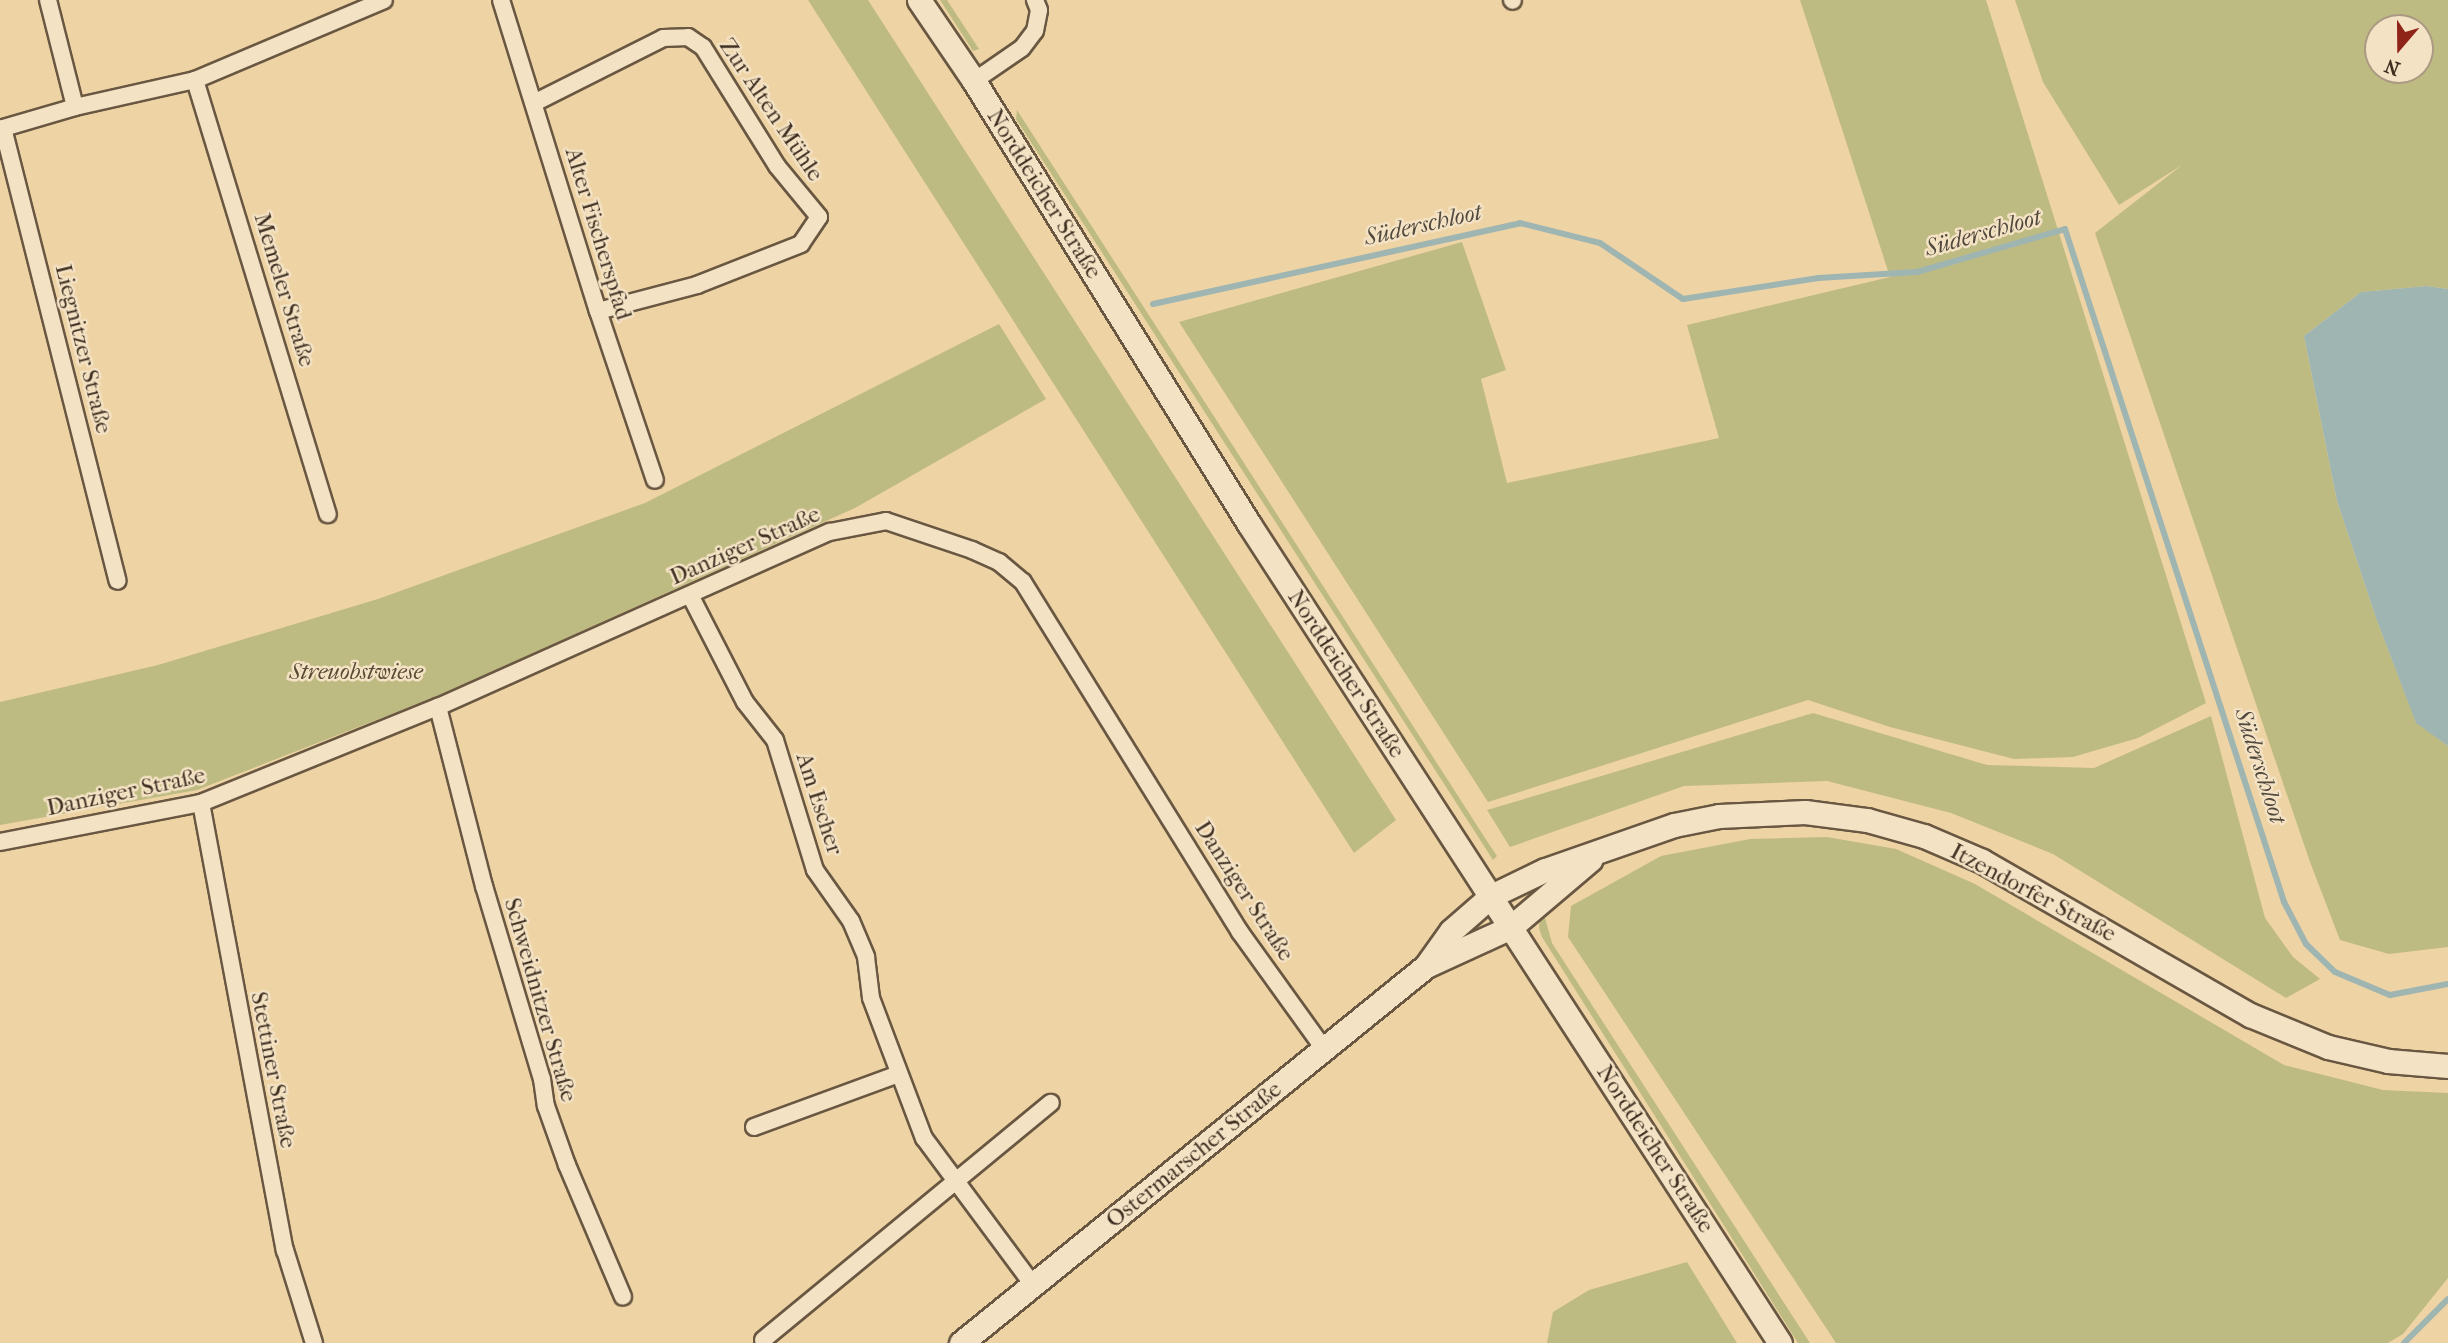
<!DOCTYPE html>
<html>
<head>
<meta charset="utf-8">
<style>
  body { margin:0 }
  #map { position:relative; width:2448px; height:1343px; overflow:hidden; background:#eed3a4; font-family:"IM FELL French Canon",serif }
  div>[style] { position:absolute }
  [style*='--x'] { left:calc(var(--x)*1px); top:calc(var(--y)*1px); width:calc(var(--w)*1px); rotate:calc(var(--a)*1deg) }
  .green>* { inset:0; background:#bebb82 }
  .water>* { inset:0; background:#9fb5b2 }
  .stream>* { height:6px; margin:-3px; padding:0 3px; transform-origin:3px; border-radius:3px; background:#9fb5b2 }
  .roads { filter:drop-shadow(2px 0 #695742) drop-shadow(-2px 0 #695742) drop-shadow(0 2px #695742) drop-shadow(0 -2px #695742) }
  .street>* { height:16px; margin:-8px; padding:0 8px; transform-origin:8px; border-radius:8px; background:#f4e2c4 }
  .secondary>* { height:23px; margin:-11.5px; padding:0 11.5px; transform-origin:11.5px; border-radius:11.5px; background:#f4e2c4 }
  span { translate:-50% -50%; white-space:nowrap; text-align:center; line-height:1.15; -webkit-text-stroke:5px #f4e2c4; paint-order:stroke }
  .street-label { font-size:23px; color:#3d2e21 }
  .park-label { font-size:23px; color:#574a34; font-style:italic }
  .water-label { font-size:24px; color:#51493e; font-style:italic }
  .north { position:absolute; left:2364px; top:14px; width:70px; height:70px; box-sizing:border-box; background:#f4e2c4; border:2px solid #ab9a83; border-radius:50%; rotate:200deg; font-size:19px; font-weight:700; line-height:28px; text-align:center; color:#3d2e21 }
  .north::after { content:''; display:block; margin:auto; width:24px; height:32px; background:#8f2418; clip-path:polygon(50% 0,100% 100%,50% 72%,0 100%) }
</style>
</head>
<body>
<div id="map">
  <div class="green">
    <div style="clip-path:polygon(808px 0,868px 0,1396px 820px,1354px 853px)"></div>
    <div style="clip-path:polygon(940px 0,947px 0,979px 49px,973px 51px)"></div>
    <div style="clip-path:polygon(1800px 0,1986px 0,2206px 703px,2138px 738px,2073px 757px,2014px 759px,1890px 727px,1808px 700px,1488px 802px,1179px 322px,1462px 242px,1506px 370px,1481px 379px,1507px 483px,1719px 438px,1687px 325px,1890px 277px)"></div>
    <div style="clip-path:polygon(evenodd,2015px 0,2448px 0,2448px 289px,2427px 286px,2361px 292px,2304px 336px,2337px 501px,2376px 618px,2416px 722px,2448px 746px,2448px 947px,2389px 954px,2340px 940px,2310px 862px,2095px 233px,2182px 165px,2119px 205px,2043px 82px,2015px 0,2378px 28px,2420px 28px,2420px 70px,2378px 70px,2378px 28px)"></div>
    <div style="clip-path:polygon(1017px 110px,1487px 841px,1497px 856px,1493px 860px,1016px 119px)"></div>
    <div style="clip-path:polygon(999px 324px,1046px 399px,855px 508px,435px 697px,197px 790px,0 825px,0 702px,158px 665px,378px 599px,645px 503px)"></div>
    <div style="clip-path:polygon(1813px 713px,1987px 765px,2094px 768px,2211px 716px,2265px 918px,2293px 957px,2320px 979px,2286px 998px,2053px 854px,1951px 813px,1827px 781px,1684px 786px,1510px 847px,1487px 810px)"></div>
    <div style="clip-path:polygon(1827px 837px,1896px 849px,1975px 884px,2284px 1065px,2383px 1090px,2448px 1093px,2448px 1278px,2403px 1334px,2388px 1343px,1836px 1343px,1568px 937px,1571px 906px,1661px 856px,1750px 839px)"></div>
    <div style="clip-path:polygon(1544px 914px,1552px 943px,1810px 1343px,1798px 1343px,1542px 937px,1539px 928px,1540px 917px)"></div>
    <div style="clip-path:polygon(1687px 1262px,1737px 1343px,1547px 1343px,1553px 1312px,1589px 1290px)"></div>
  </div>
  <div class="water">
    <div style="clip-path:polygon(2427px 286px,2448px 289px,2448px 746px,2416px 723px,2376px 618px,2337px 501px,2304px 336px,2361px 292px)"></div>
  </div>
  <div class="stream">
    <div style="--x:1153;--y:304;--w:376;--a:-12.4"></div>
    <div style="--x:1520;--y:223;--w:82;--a:14"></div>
    <div style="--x:1600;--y:243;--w:100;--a:34"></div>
    <div style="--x:1683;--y:299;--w:137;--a:-8.8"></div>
    <div style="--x:1818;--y:278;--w:99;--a:-3.5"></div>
    <div style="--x:1917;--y:272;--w:154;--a:-16.2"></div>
    <div style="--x:2065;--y:229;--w:708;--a:71.97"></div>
    <div style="--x:2284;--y:902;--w:47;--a:62.4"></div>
    <div style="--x:2306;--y:944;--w:40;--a:44"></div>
    <div style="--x:2335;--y:972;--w:60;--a:22.7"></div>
    <div style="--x:2390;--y:995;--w:59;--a:-10.7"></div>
    <div style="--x:2404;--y:1343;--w:62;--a:-45"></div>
  </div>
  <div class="roads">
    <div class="street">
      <div style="--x:48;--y:0;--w:110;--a:75.8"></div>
      <div style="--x:501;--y:0;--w:326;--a:72.7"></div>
      <div style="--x:598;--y:311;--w:178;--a:71.4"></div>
      <div style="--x:1512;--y:0;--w:1;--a:45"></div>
      <div style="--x:195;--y:80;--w:454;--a:73"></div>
      <div style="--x:974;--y:81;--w:58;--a:-34.5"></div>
      <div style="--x:1022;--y:48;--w:21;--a:-53"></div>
      <div style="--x:1035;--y:31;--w:21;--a:-79"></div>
      <div style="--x:1039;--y:10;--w:11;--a:-112"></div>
      <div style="--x:534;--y:103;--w:144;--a:-26.7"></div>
      <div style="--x:663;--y:38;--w:25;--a:-2"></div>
      <div style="--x:688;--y:37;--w:18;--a:34"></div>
      <div style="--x:703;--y:47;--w:140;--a:58.1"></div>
      <div style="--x:777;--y:166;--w:66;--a:50.5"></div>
      <div style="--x:819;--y:217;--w:32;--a:124"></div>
      <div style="--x:801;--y:244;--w:112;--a:158.5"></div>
      <div style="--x:697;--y:285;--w:102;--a:165.3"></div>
      <div style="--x:3;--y:128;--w:467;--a:75.8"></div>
      <div style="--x:0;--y:129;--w:78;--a:-16.3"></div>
      <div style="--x:75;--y:107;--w:123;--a:-12.7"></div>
      <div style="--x:195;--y:80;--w:205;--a:-22.9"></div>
      <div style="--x:690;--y:595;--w:120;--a:62.8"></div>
      <div style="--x:745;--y:702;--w:48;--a:51.7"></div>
      <div style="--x:775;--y:740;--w:136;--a:72.9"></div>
      <div style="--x:815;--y:870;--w:62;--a:54.8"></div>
      <div style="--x:851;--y:921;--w:39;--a:67"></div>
      <div style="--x:866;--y:957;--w:41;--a:83"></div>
      <div style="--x:871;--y:998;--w:150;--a:69.3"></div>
      <div style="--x:924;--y:1138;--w:183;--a:53.4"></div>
      <div style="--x:438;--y:707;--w:185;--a:75.6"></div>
      <div style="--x:484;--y:886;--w:202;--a:73.3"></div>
      <div style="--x:542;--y:1079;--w:27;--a:82"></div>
      <div style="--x:546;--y:1106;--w:63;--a:70.4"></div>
      <div style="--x:567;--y:1165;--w:143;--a:67"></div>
      <div style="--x:201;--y:803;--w:455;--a:79.4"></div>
      <div style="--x:285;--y:1250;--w:97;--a:72.7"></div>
      <div style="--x:0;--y:842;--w:205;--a:-11"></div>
      <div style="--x:201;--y:803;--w:256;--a:-22.1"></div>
      <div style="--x:438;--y:707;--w:429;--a:-24.1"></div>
      <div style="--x:830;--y:532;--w:57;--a:-11.1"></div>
      <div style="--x:886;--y:521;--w:91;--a:18.6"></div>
      <div style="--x:972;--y:550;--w:30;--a:24"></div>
      <div style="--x:999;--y:562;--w:31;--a:40"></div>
      <div style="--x:1023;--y:582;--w:412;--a:58.2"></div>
      <div style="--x:1240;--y:932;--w:144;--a:54.3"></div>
      <div style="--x:754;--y:1127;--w:154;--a:-20.1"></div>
      <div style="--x:763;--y:1340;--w:373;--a:-39.5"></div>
    </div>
    <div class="secondary">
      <div style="--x:919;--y:0;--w:98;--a:55.8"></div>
      <div style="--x:974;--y:81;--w:521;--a:58.17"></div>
      <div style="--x:1249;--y:524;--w:976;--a:57.04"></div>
      <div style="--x:1426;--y:966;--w:94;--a:-24.6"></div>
      <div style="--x:1511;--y:927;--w:104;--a:-40.3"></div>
      <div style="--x:961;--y:1343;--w:599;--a:-39.03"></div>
      <div style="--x:1426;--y:966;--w:43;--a:-54.5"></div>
      <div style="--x:1451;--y:931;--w:53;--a:-41.2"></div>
      <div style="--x:1491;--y:896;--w:60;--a:-25.7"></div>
      <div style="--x:1545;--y:870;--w:137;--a:-19.2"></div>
      <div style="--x:1674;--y:825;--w:46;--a:-11.3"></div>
      <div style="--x:1719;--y:816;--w:86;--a:-2.7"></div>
      <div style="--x:1805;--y:812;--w:63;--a:7.4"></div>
      <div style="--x:1867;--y:820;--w:59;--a:15.7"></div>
      <div style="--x:1924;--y:836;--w:63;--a:23.3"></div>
      <div style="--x:1982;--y:861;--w:309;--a:29.9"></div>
      <div style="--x:2250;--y:1015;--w:84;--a:22.3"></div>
      <div style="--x:2328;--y:1047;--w:62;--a:13.1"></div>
      <div style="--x:2388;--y:1061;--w:60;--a:4.8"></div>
    </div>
  </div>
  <div class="street-label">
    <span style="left:771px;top:110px;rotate:56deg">Zur Alten Mühle</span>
    <span style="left:1044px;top:194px;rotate:58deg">Norddeicher Straße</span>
    <span style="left:598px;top:234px;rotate:73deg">Alter Fischerspfad</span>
    <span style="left:284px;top:290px;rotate:73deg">Memeler Straße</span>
    <span style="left:83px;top:349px;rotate:76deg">Liegnitzer Straße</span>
    <span style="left:745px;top:546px;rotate:-24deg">Danziger Straße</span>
    <span style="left:1346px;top:674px;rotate:57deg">Norddeicher Straße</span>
    <span style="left:126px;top:792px;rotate:-12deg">Danziger Straße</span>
    <span style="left:819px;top:804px;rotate:72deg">Am Escher</span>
    <span style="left:1244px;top:891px;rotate:57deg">Danziger Straße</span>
    <span style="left:2033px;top:893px;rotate:28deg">Itzendorfer Straße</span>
    <span style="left:540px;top:1000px;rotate:74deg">Schweidnitzer Straße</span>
    <span style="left:273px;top:1070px;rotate:79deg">Stettiner Straße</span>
    <span style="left:1655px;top:1149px;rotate:57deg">Norddeicher Straße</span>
    <span style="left:1194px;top:1155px;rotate:-39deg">Ostermarscher Straße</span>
  </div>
  <div class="park-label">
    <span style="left:356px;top:672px">Streuobstwiese</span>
  </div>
  <div class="water-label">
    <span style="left:1423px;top:225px;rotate:-13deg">Süderschloot</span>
    <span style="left:1983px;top:233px;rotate:-16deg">Süderschloot</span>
    <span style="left:2260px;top:766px;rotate:72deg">Süderschloot</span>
  </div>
  <div class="north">N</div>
</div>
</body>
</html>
